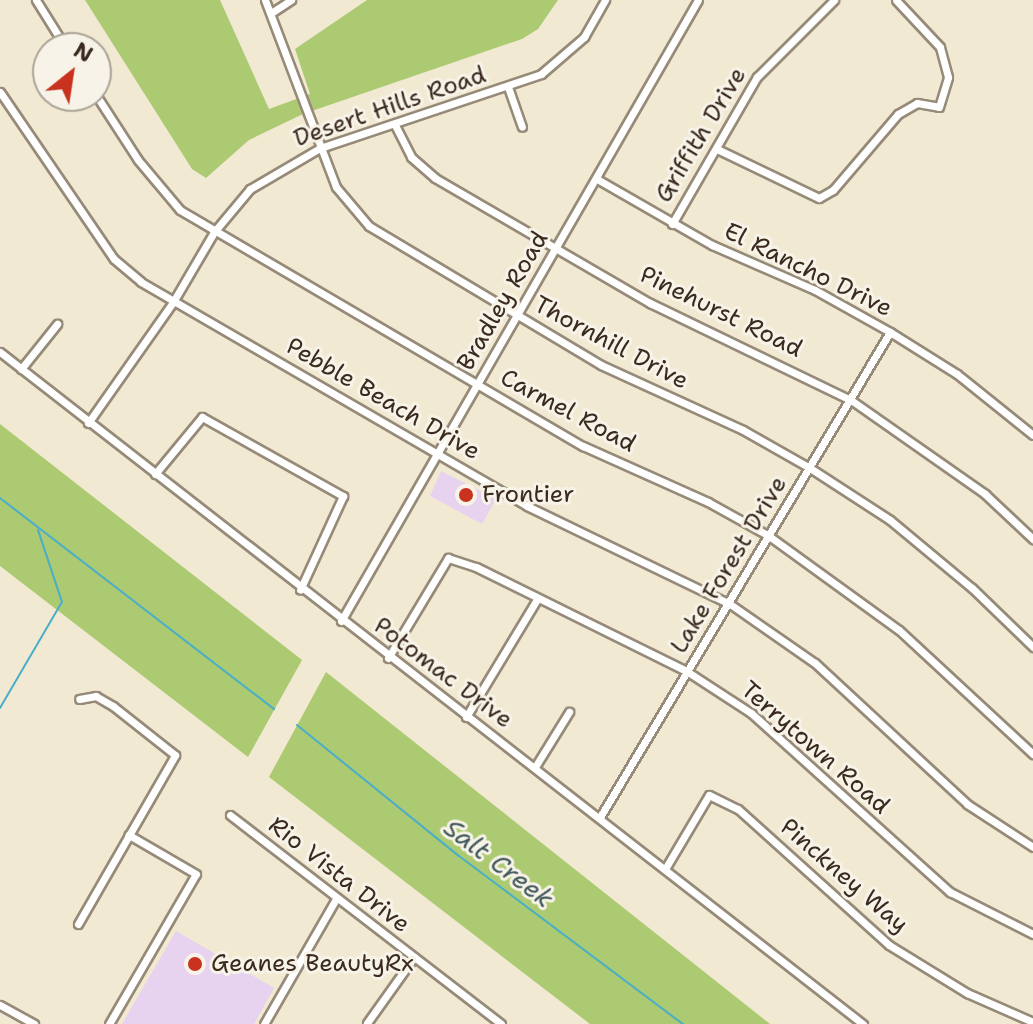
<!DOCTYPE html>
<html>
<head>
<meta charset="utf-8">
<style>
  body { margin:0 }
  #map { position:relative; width:1033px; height:1024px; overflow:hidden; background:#f2e9d3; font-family:"Shantell Sans",sans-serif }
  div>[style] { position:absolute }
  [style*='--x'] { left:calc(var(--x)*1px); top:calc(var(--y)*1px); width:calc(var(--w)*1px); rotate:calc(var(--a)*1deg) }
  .built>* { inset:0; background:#e7d2ef }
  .green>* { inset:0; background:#acca71 }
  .stream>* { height:2px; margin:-1px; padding:0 1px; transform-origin:1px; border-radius:1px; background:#4aaec9 }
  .roads { filter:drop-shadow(2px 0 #968a78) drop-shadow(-2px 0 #968a78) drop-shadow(0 2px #968a78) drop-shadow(0 -2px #968a78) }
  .minor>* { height:7px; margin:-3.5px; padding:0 3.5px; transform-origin:3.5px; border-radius:3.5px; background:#fff }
  .dots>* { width:22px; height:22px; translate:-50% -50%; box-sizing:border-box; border:4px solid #f7f3e8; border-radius:50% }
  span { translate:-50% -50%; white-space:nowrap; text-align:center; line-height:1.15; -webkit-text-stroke:6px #f7f3e8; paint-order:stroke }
  .street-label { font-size:24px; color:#3b2a1e }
  .poi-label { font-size:24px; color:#3b2a1e }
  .left { translate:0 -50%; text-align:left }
  .water-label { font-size:26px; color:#40585a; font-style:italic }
  .north { position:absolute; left:32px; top:32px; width:80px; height:80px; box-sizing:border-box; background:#f7f3e8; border:2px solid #aca397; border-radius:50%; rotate:30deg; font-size:22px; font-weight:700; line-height:32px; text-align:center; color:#3b2a1e }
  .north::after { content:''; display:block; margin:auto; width:28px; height:36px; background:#c8321e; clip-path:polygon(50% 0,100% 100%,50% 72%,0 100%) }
</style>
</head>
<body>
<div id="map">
  <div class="built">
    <div style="clip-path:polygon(441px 471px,496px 499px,482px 524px,430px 496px)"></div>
    <div style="clip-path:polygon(176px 931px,274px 988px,254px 1024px,122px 1024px)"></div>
  </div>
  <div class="green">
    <div style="clip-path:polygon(85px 0,220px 0,269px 109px,310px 94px,295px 49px,367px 0,558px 0,538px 29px,522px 39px,303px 114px,249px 140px,206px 178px,192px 169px)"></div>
    <div style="clip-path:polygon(0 424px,302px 660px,248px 757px,0 566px)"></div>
    <div style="clip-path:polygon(326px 672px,770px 1024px,590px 1024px,269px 777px)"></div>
  </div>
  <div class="stream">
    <div style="--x:0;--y:498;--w:346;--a:37.6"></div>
    <div style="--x:0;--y:708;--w:123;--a:-59.7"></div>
    <div style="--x:62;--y:602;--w:76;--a:-108.4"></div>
    <div style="--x:297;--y:725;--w:208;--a:39"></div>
    <div style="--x:459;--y:856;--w:280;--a:36.9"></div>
  </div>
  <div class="roads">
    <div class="minor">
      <div style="--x:36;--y:0;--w:57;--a:58"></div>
      <div style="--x:265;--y:0;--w:200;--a:69.2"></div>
      <div style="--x:336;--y:187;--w:51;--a:49.8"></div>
      <div style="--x:369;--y:226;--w:270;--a:30.9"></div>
      <div style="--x:601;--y:365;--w:156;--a:24.6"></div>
      <div style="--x:743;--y:430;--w:77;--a:29.6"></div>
      <div style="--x:810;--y:468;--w:95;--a:33"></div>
      <div style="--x:890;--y:520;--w:107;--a:39.7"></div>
      <div style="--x:972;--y:588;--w:85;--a:44"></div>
      <div style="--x:271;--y:13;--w:24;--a:-33"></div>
      <div style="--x:508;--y:87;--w:42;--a:70.7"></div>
      <div style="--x:0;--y:92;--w:202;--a:55.7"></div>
      <div style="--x:114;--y:259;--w:35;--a:40"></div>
      <div style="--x:141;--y:282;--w:446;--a:30.1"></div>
      <div style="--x:527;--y:506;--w:225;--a:25.8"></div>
      <div style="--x:730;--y:604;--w:103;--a:34.8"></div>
      <div style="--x:815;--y:663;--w:207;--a:42.8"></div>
      <div style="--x:967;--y:804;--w:79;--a:33.1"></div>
      <div style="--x:96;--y:95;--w:77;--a:57.1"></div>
      <div style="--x:138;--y:160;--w:65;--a:50"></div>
      <div style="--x:180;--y:210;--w:467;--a:30.4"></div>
      <div style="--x:583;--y:446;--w:137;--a:24.1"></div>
      <div style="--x:708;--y:502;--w:70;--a:29.1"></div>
      <div style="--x:769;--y:536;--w:160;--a:35.9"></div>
      <div style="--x:899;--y:630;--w:183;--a:42.8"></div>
      <div style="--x:395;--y:125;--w:36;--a:63"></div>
      <div style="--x:411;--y:157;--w:32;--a:41"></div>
      <div style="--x:435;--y:178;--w:249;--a:30.2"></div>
      <div style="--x:650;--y:303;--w:223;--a:25.8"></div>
      <div style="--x:851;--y:400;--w:164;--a:35"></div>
      <div style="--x:985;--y:494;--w:66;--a:43.2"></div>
      <div style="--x:717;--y:149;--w:113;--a:25.7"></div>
      <div style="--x:819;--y:198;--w:16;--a:-30"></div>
      <div style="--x:833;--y:190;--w:100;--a:-49.5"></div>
      <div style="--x:898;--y:114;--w:22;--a:-30"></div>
      <div style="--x:917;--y:103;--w:22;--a:10"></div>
      <div style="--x:939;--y:107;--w:31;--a:-73"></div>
      <div style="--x:948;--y:77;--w:31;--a:-105"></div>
      <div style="--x:940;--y:47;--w:64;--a:-133.1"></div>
      <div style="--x:597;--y:179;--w:133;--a:29.9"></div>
      <div style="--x:712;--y:245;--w:112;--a:23.6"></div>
      <div style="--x:815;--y:290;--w:86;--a:29.2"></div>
      <div style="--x:890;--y:332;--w:79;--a:32.1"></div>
      <div style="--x:957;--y:374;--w:97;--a:38.8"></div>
      <div style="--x:672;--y:224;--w:170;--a:-60"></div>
      <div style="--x:757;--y:77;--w:109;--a:-45"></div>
      <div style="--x:0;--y:352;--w:1094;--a:37.91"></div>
      <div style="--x:21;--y:369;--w:58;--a:-51.3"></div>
      <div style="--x:88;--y:423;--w:148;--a:-54.9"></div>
      <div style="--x:173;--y:302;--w:81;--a:-59.6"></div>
      <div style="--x:214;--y:232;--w:56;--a:-50.1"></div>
      <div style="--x:250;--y:189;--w:81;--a:-30.4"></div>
      <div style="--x:320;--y:148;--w:233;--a:-18.5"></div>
      <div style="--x:541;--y:74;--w:57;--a:-40.7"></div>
      <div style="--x:584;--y:37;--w:43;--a:-60.4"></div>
      <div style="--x:155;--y:474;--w:74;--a:-50.5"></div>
      <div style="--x:202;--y:417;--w:162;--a:29.3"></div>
      <div style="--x:343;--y:496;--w:103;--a:114.6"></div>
      <div style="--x:341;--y:621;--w:716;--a:-60.11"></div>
      <div style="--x:388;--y:658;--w:117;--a:-59"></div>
      <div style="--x:448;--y:558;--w:29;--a:18"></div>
      <div style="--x:476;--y:567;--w:237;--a:26.3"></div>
      <div style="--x:688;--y:672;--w:75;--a:33.1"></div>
      <div style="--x:751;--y:713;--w:268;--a:42"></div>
      <div style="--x:950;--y:892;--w:93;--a:26.8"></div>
      <div style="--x:466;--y:717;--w:135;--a:-58.9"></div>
      <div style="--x:535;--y:767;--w:65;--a:-58.3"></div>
      <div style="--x:230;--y:815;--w:342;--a:37.6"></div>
      <div style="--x:600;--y:817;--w:565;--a:-59.12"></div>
      <div style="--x:665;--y:869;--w:86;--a:-59.3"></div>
      <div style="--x:709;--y:795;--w:32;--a:26"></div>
      <div style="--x:738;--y:809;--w:203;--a:42"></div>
      <div style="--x:889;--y:945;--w:92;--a:31.6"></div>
      <div style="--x:967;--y:993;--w:72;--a:23.7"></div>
      <div style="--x:78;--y:924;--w:195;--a:-60.1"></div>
      <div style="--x:175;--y:755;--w:79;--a:-141.7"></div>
      <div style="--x:113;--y:706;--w:20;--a:-150"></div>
      <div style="--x:96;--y:696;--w:17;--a:170"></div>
      <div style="--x:0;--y:1005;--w:39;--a:29"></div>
      <div style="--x:367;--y:1023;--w:81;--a:-54.5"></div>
      <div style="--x:109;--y:1024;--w:173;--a:-59.9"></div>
      <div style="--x:196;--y:874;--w:78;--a:-149.8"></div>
      <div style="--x:264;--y:1024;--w:144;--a:-60.1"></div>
    </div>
  </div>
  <div class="dots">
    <div style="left:466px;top:495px;background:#c8321e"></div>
    <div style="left:195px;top:964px;background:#c8321e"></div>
  </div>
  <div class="street-label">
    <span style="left:390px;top:107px;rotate:-19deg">Desert Hills Road</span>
    <span style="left:701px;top:135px;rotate:-59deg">Griffith Drive</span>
    <span style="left:808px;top:270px;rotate:26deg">El Rancho Drive</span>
    <span style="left:503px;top:301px;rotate:-60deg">Bradley Road</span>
    <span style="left:721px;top:312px;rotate:26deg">Pinehurst Road</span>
    <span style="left:611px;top:343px;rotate:28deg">Thornhill Drive</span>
    <span style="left:383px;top:399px;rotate:30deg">Pebble Beach Drive</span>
    <span style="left:568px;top:411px;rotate:28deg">Carmel Road</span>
    <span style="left:729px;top:565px;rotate:-59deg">Lake Forest Drive</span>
    <span style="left:443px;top:673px;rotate:37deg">Potomac Drive</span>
    <span style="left:815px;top:748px;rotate:41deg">Terrytown Road</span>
    <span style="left:339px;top:875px;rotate:38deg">Rio Vista Drive</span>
    <span style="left:844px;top:876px;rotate:41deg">Pinckney Way</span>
  </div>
  <div class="poi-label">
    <span class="left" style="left:482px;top:495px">Frontier</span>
    <span class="left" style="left:211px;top:964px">Geanes BeautyRx</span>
  </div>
  <div class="water-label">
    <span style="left:499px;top:863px;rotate:37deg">Salt Creek</span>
  </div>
  <div class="north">N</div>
</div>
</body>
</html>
